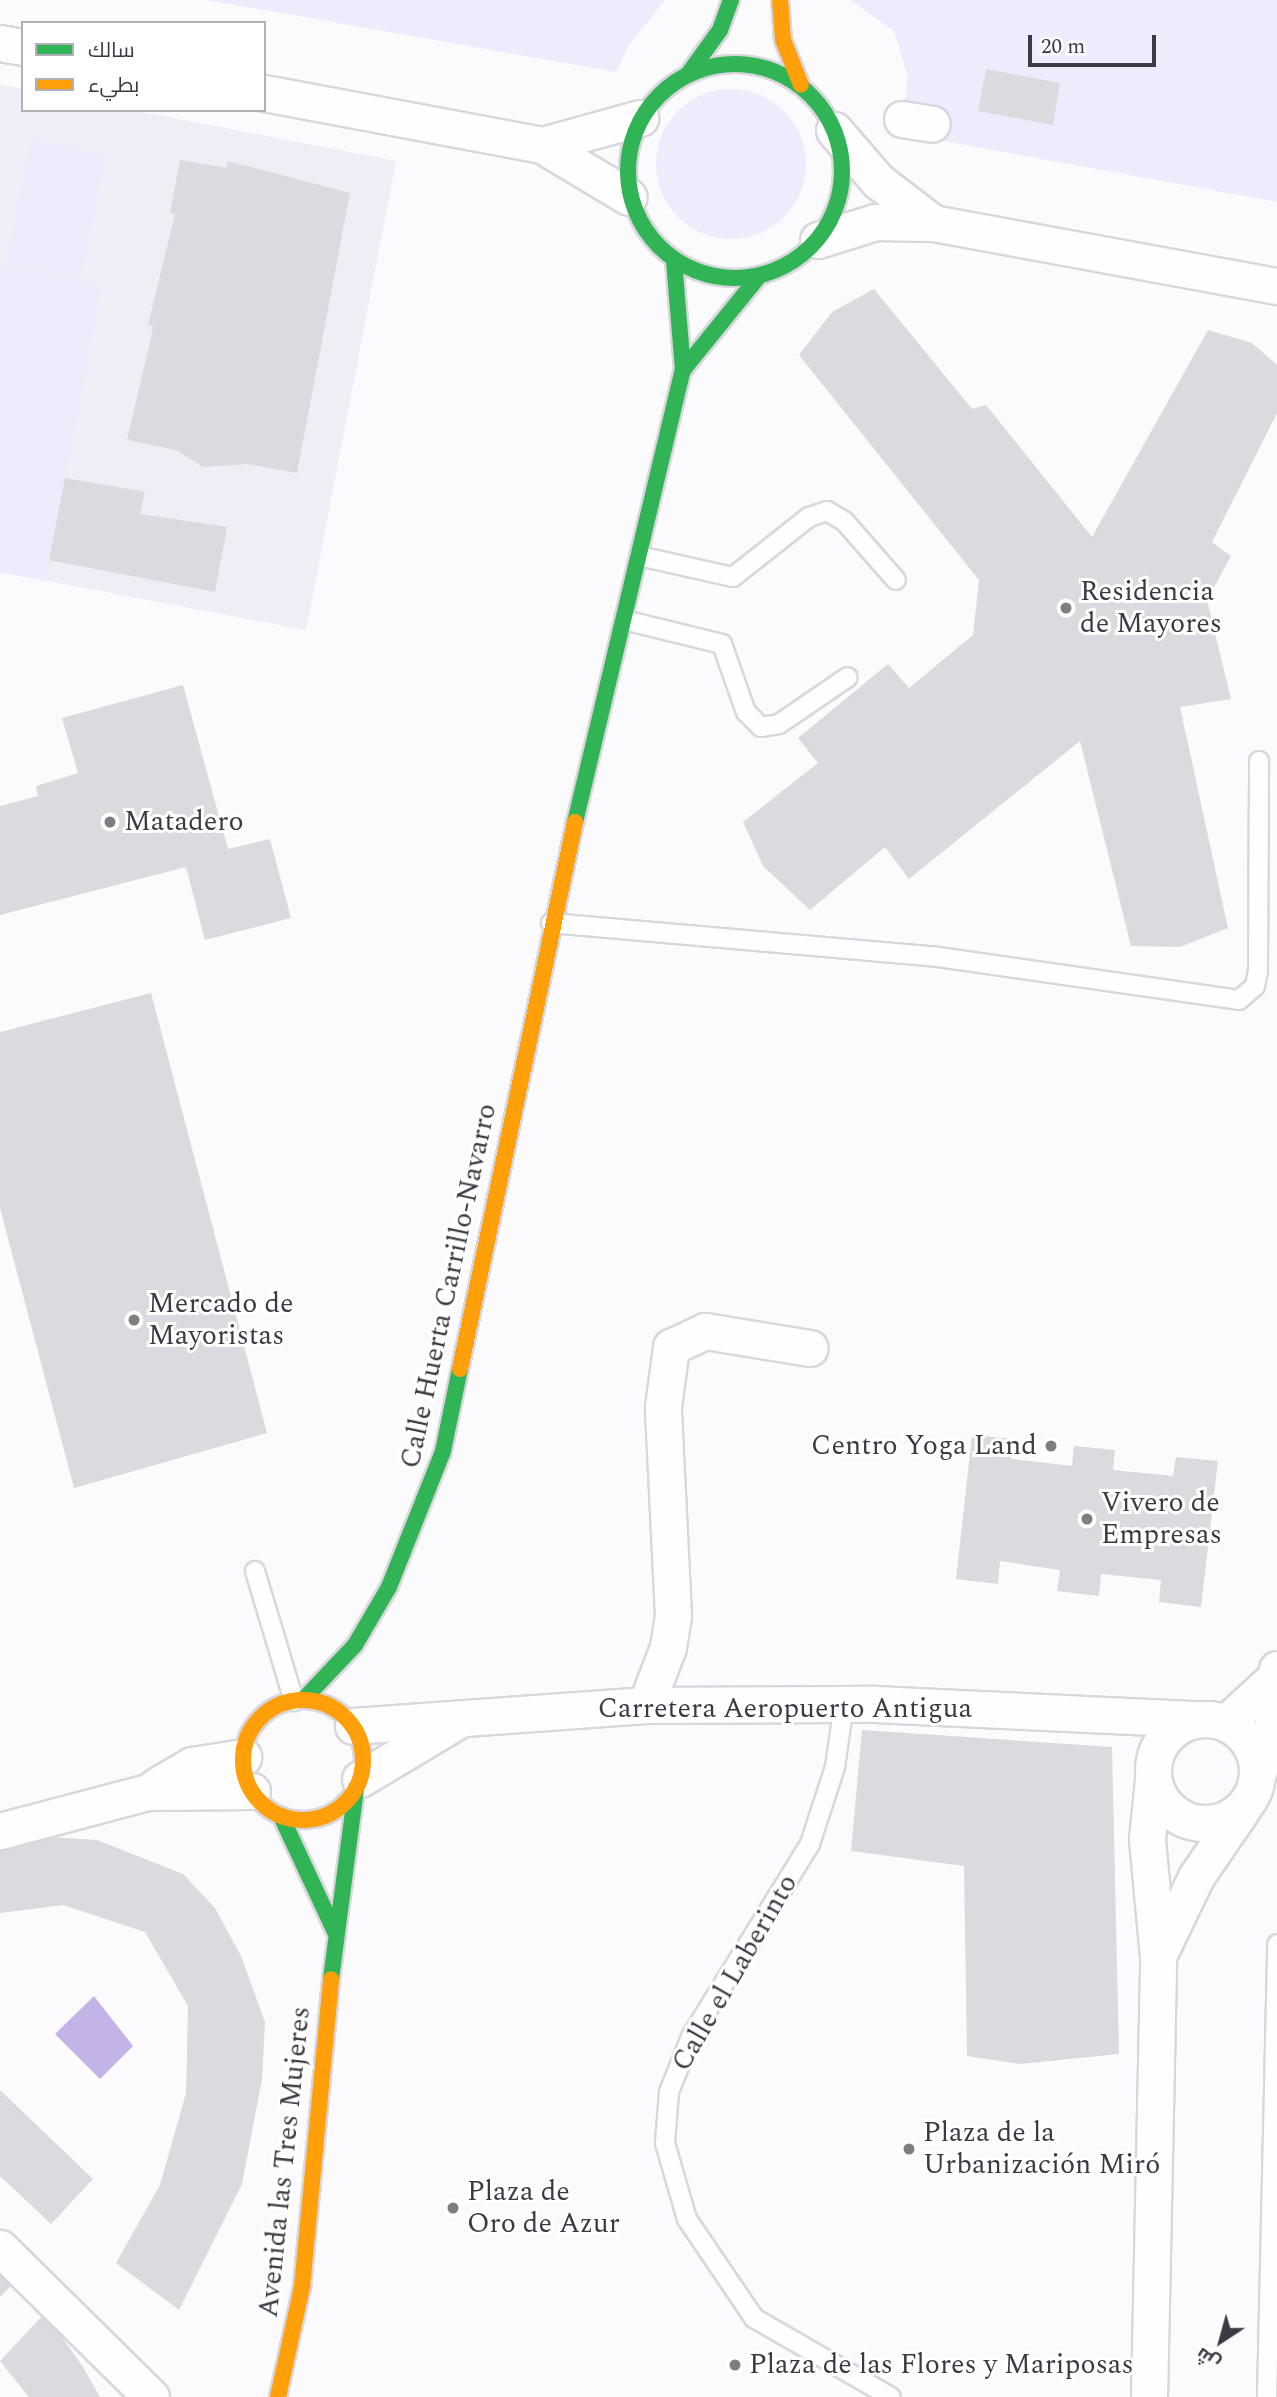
<!DOCTYPE html>
<html>
<head>
<meta charset="utf-8">
<style>
  body { margin:0 }
  #map { position:relative; width:1277px; height:2397px; overflow:hidden; background:#fbfafd; font-family:Spectral,Cairo,serif }
  div>[style] { position:absolute }
  [style*='--x'] { left:calc(var(--x)*1px); top:calc(var(--y)*1px); width:calc(var(--w)*1px); rotate:calc(var(--a)*1deg) }
  .built>* { inset:0; background:#efedf6 }
  .green>* { inset:0; background:#efeafc }
  .round { border-radius:50% }
  .water>* { inset:0; background:#c3b3e7 }
  .building>* { inset:0; background:#dbdadf }
  .roads { filter:drop-shadow(2px 0 #d9d7de) drop-shadow(-2px 0 #d9d7de) drop-shadow(0 2px #d9d7de) drop-shadow(0 -2px #d9d7de) }
  .lane>* { height:18px; margin:-9px; padding:0 9px; transform-origin:9px; border-radius:9px; background:#fefeff }
  .street>* { height:35px; margin:-17.5px; padding:0 17.5px; transform-origin:17.5px; border-radius:17.5px; background:#fefeff }
  .street>.ring { margin:-17.5px; padding:0; box-sizing:content-box; background:none; border:35px solid #fefeff; border-radius:50% }
  .fast>* { height:16px; margin:-8px; padding:0 8px; transform-origin:8px; border-radius:8px; background:#30b455 }
  .fast>.ring { margin:-8px; padding:0; box-sizing:content-box; background:none; border:16px solid #30b455; border-radius:50% }
  .slow>* { height:16px; margin:-8px; padding:0 8px; transform-origin:8px; border-radius:8px; background:#ff9f0a }
  .slow>.ring { margin:-8px; padding:0; box-sizing:content-box; background:none; border:16px solid #ff9f0a; border-radius:50% }
  .dots>* { width:19px; height:19px; translate:-50% -50%; box-sizing:border-box; border:4px solid #fff; border-radius:50% }
  span { translate:-50% -50%; white-space:nowrap; text-align:center; line-height:1.15; -webkit-text-stroke:6px #fff; paint-order:stroke }
  .poi-label { font-size:28px; color:#3b3943 }
  .left { translate:0 -50%; text-align:left }
  .right { translate:-100% -50%; text-align:right }
  .street-label { font-size:28px; color:#3b3943 }
  .legend { position:absolute; left:21px; top:21px; width:245px; height:91px; box-sizing:border-box; background:#fff; border:2px solid #b1b0b4; margin:0; padding:9px 12px; list-style:none; font-size:21px; color:#3b3943 }
  .legend li { display:flex; align-items:center; gap:14px; height:35px }
  .legend b { width:35px; border:2px solid #b1b0b4 }
  .north { position:absolute; left:1186px; top:2306px; width:70px; height:70px; -webkit-text-stroke:5px #fff; paint-order:stroke; rotate:216deg; font-size:19px; font-weight:700; line-height:28px; text-align:center; color:#3b3943 }
  .north::after { content:''; display:block; margin:auto; width:24px; height:32px; background:#3b3943; clip-path:polygon(50% 0,100% 100%,50% 72%,0 100%) }
  .scale { position:absolute; left:1028px; top:35px; width:128px; height:32px; box-sizing:border-box; border:4px solid #3b3943; border-top:0; padding-left:9px; font-size:21px; line-height:24px; white-space:nowrap; color:#3b3943; -webkit-text-stroke:5px #fff; paint-order:stroke }
</style>
</head>
<body>
<div id="map">
  <div class="built">
    <div style="clip-path:polygon(0 85px,23px 89px,23px 110px,131px 110px,396px 161px,306px 630px,0 572px)"></div>
  </div>
  <div class="green">
    <div style="clip-path:polygon(207px 0,665px 0,628px 46px,616px 72px)"></div>
    <div style="clip-path:polygon(850px 0,1277px 0,1277px 202px,900px 133px,908px 77px,894px 31px)"></div>
    <div class="round" style="left:656px;top:89px;width:150px;height:150px"></div>
    <div style="clip-path:polygon(31px 138px,106px 154px,81px 278px,6px 263px)"></div>
    <div style="clip-path:polygon(0 265px,102px 285px,45px 581px,0 572px)"></div>
  </div>
  <div class="water">
    <div style="clip-path:polygon(94px 1996px,133px 2046px,100px 2079px,55px 2034px)"></div>
  </div>
  <div class="building">
    <div style="clip-path:polygon(986px 69px,1060px 83px,1053px 125px,978px 111px)"></div>
    <div style="clip-path:polygon(180px 160px,226px 168px,228px 161px,350px 193px,297px 473px,248px 464px,203px 467px,176px 450px,127px 440px,151px 338px,153px 326px,148px 325px,175px 214px,170px 213px)"></div>
    <div style="clip-path:polygon(874px 289px,972px 409px,986px 405px,1092px 537px,1208px 330px,1252px 343px,1277px 365px,1277px 413px,1212px 542px,1231px 556px,1207px 600px,1231px 699px,1180px 707px,1228px 928px,1180px 947px,1131px 946px,1080px 741px,909px 879px,885px 847px,810px 910px,763px 866px,743px 822px,818px 763px,798px 738px,888px 664px,909px 688px,973px 635px,979px 580px,799px 355px,832px 312px)"></div>
    <div style="clip-path:polygon(65px 478px,145px 492px,140px 514px,227px 527px,215px 592px,49px 560px)"></div>
    <div style="clip-path:polygon(183px 685px,228px 849px,270px 839px,291px 918px,205px 940px,186px 867px,0 915px,0 806px,38px 796px,36px 786px,78px 773px,62px 718px)"></div>
    <div style="clip-path:polygon(151px 993px,267px 1433px,74px 1488px,0 1208px,0 1032px)"></div>
    <div style="clip-path:polygon(972px 1435px,1013px 1439px,1011px 1459px,1072px 1466px,1074px 1446px,1115px 1450px,1113px 1470px,1173px 1476px,1176px 1457px,1218px 1461px,1201px 1607px,1159px 1602px,1161px 1580px,1101px 1574px,1099px 1596px,1057px 1591px,1060px 1570px,1000px 1561px,998px 1584px,956px 1579px)"></div>
    <div style="clip-path:polygon(862px 1730px,1112px 1747px,1119px 2054px,1020px 2064px,967px 2056px,964px 1866px,851px 1851px)"></div>
    <div style="clip-path:polygon(35px 1836px,97px 1840px,183px 1874px,215px 1908px,241px 1956px,265px 2022px,262px 2079px,242px 2184px,179px 2310px,116px 2263px,160px 2185px,186px 2093px,188px 2006px,145px 1932px,63px 1905px,0 1913px,0 1840px)"></div>
    <div style="clip-path:polygon(0 2090px,93px 2179px,51px 2224px,0 2176px)"></div>
    <div style="clip-path:polygon(0 2273px,12px 2285px,0 2297px)"></div>
    <div style="clip-path:polygon(45px 2313px,83px 2367px,100px 2397px,29px 2397px,0 2361px)"></div>
  </div>
  <div class="roads">
    <div class="lane">
      <div style="--x:639;--y:556;--w:96;--a:12.6"></div>
      <div style="--x:733;--y:577;--w:97;--a:-38.3"></div>
      <div style="--x:809;--y:517;--w:19;--a:-18"></div>
      <div style="--x:827;--y:511;--w:21;--a:31"></div>
      <div style="--x:845;--y:522;--w:77;--a:48.7"></div>
      <div style="--x:624;--y:620;--w:101;--a:13.8"></div>
      <div style="--x:722;--y:644;--w:72;--a:70.6"></div>
      <div style="--x:746;--y:712;--w:21;--a:45"></div>
      <div style="--x:761;--y:727;--w:18;--a:-9"></div>
      <div style="--x:779;--y:724;--w:83;--a:-34.3"></div>
      <div style="--x:551;--y:923;--w:381;--a:5"></div>
      <div style="--x:931;--y:956;--w:311;--a:8.1"></div>
      <div style="--x:1239;--y:1000;--w:21;--a:-41"></div>
      <div style="--x:1255;--y:986;--w:16;--a:-79"></div>
      <div style="--x:1258;--y:970;--w:209;--a:-89.7"></div>
      <div style="--x:255;--y:1571;--w:136;--a:73.3"></div>
      <div style="--x:844;--y:1704;--w:64;--a:98.1"></div>
      <div style="--x:835;--y:1767;--w:81;--a:108"></div>
      <div style="--x:810;--y:1844;--w:227;--a:121.7"></div>
      <div style="--x:691;--y:2037;--w:59;--a:111.8"></div>
      <div style="--x:669;--y:2092;--w:51;--a:94.5"></div>
      <div style="--x:665;--y:2143;--w:79;--a:73.9"></div>
      <div style="--x:687;--y:2219;--w:120;--a:55.9"></div>
      <div style="--x:754;--y:2318;--w:158;--a:30"></div>
      <div style="--x:1267;--y:2397;--w:453;--a:-88.7"></div>
    </div>
    <div class="street">
      <div style="--x:0;--y:43;--w:23;--a:10"></div>
      <div style="--x:264;--y:93;--w:283;--a:10.6"></div>
      <div style="--x:542;--y:145;--w:101;--a:30.9"></div>
      <div style="--x:902;--y:119;--w:30;--a:9"></div>
      <div style="--x:834;--y:130;--w:67;--a:49.2"></div>
      <div style="--x:878;--y:181;--w:69;--a:37.4"></div>
      <div style="--x:542;--y:145;--w:102;--a:-15.4"></div>
      <div style="--x:818;--y:240;--w:60;--a:-17.5"></div>
      <div style="--x:875;--y:222;--w:58;--a:1"></div>
      <div style="--x:933;--y:223;--w:350;--a:10.4"></div>
      <div style="--x:646;--y:1705;--w:62;--a:-69.2"></div>
      <div style="--x:668;--y:1647;--w:32;--a:-81"></div>
      <div style="--x:673;--y:1615;--w:208;--a:-92.8"></div>
      <div style="--x:663;--y:1407;--w:61;--a:-82.4"></div>
      <div style="--x:671;--y:1347;--w:38;--a:-25"></div>
      <div style="--x:705;--y:1331;--w:106;--a:9.2"></div>
      <div class="ring" style="left:1153px;top:1719px;width:69px;height:69px"></div>
      <div style="--x:1226;--y:1723;--w:68;--a:-42.6"></div>
      <div style="--x:353;--y:1726;--w:294;--a:-4.1"></div>
      <div style="--x:646;--y:1705;--w:229;--a:-0.3"></div>
      <div style="--x:875;--y:1704;--w:321;--a:2.7"></div>
      <div style="--x:1258;--y:1773;--w:65;--a:-73"></div>
      <div style="--x:1277;--y:1711;--w:42;--a:-90"></div>
      <div style="--x:360;--y:1779;--w:113;--a:-30.9"></div>
      <div style="--x:156;--y:1786;--w:42;--a:-30.3"></div>
      <div style="--x:192;--y:1765;--w:52;--a:-8.9"></div>
      <div style="--x:0;--y:1831;--w:153;--a:-14.8"></div>
      <div style="--x:148;--y:1792;--w:104;--a:-0.6"></div>
      <div style="--x:1158;--y:1956;--w:88;--a:-64.3"></div>
      <div style="--x:1196;--y:1877;--w:83;--a:-55.7"></div>
      <div style="--x:0;--y:2248;--w:212;--a:44.6"></div>
      <div style="--x:1149;--y:2397;--w:441;--a:-88.8"></div>
      <div style="--x:1158;--y:1956;--w:118;--a:-95.4"></div>
      <div style="--x:1147;--y:1839;--w:59;--a:-84.2"></div>
    </div>
    <div class="fast">
      <div class="ring" style="left:628px;top:64px;width:198px;height:198px"></div>
      <div style="--x:689;--y:73;--w:53;--a:-54.2"></div>
      <div style="--x:720;--y:30;--w:32;--a:-70"></div>
      <div style="--x:683;--y:370;--w:121;--a:-51"></div>
      <div style="--x:575;--y:822;--w:465;--a:-76.6"></div>
      <div style="--x:683;--y:370;--w:110;--a:-94.7"></div>
      <div style="--x:304;--y:1699;--w:74;--a:-46.6"></div>
      <div style="--x:355;--y:1645;--w:67;--a:-59.6"></div>
      <div style="--x:389;--y:1587;--w:146;--a:-68.3"></div>
      <div style="--x:443;--y:1451;--w:84;--a:-78.3"></div>
      <div style="--x:281;--y:1816;--w:128;--a:65"></div>
      <div style="--x:331;--y:1979;--w:193;--a:-82.5"></div>
    </div>
    <div class="slow">
      <div style="--x:780;--y:0;--w:40;--a:85.7"></div>
      <div style="--x:783;--y:40;--w:48;--a:68.2"></div>
      <div style="--x:460;--y:1369;--w:559;--a:-78.13"></div>
      <div class="ring" style="left:243px;top:1700px;width:104px;height:104px"></div>
      <div style="--x:278;--y:2397;--w:113;--a:-77.7"></div>
      <div style="--x:302;--y:2287;--w:309;--a:-84.6"></div>
    </div>
  </div>
  <div class="dots">
    <div style="left:1066px;top:608px;background:#7e7d84"></div>
    <div style="left:110px;top:822px;background:#7e7d84"></div>
    <div style="left:134px;top:1320px;background:#7e7d84"></div>
    <div style="left:1051px;top:1446px;background:#7e7d84"></div>
    <div style="left:1087px;top:1519px;background:#7e7d84"></div>
    <div style="left:909px;top:2149px;background:#7e7d84"></div>
    <div style="left:453px;top:2208px;background:#7e7d84"></div>
    <div style="left:735px;top:2365px;background:#7e7d84"></div>
  </div>
  <div class="poi-label">
    <span class="left" style="left:1080px;top:608px">Residencia<br>de Mayores</span>
    <span class="left" style="left:124px;top:822px">Matadero</span>
    <span class="left" style="left:148px;top:1320px">Mercado de<br>Mayoristas</span>
    <span class="right" style="left:1037px;top:1446px">Centro Yoga Land</span>
    <span class="left" style="left:1101px;top:1519px">Vivero de<br>Empresas</span>
    <span class="left" style="left:923px;top:2149px">Plaza de la<br>Urbanización Miró</span>
    <span class="left" style="left:467px;top:2208px">Plaza de<br>Oro de Azur</span>
    <span class="left" style="left:749px;top:2365px">Plaza de las Flores y Mariposas</span>
  </div>
  <div class="street-label">
    <span style="left:449px;top:1286px;rotate:-78deg">Calle Huerta Carrillo-Navarro</span>
    <span style="left:785px;top:1709px">Carretera Aeropuerto Antigua</span>
    <span style="left:735px;top:1973px;rotate:-60deg">Calle el Laberinto</span>
    <span style="left:285px;top:2162px;rotate:-84deg">Avenida las Tres Mujeres</span>
  </div>
  <ul class="legend">
  <li><b style="height:9px;background:#30b455"></b>سالك</li>
  <li><b style="height:9px;background:#ff9f0a"></b>بطيء</li>
  </ul>
  <div class="north">ش</div>
  <div class="scale">20 m</div>
</div>
</body>
</html>
